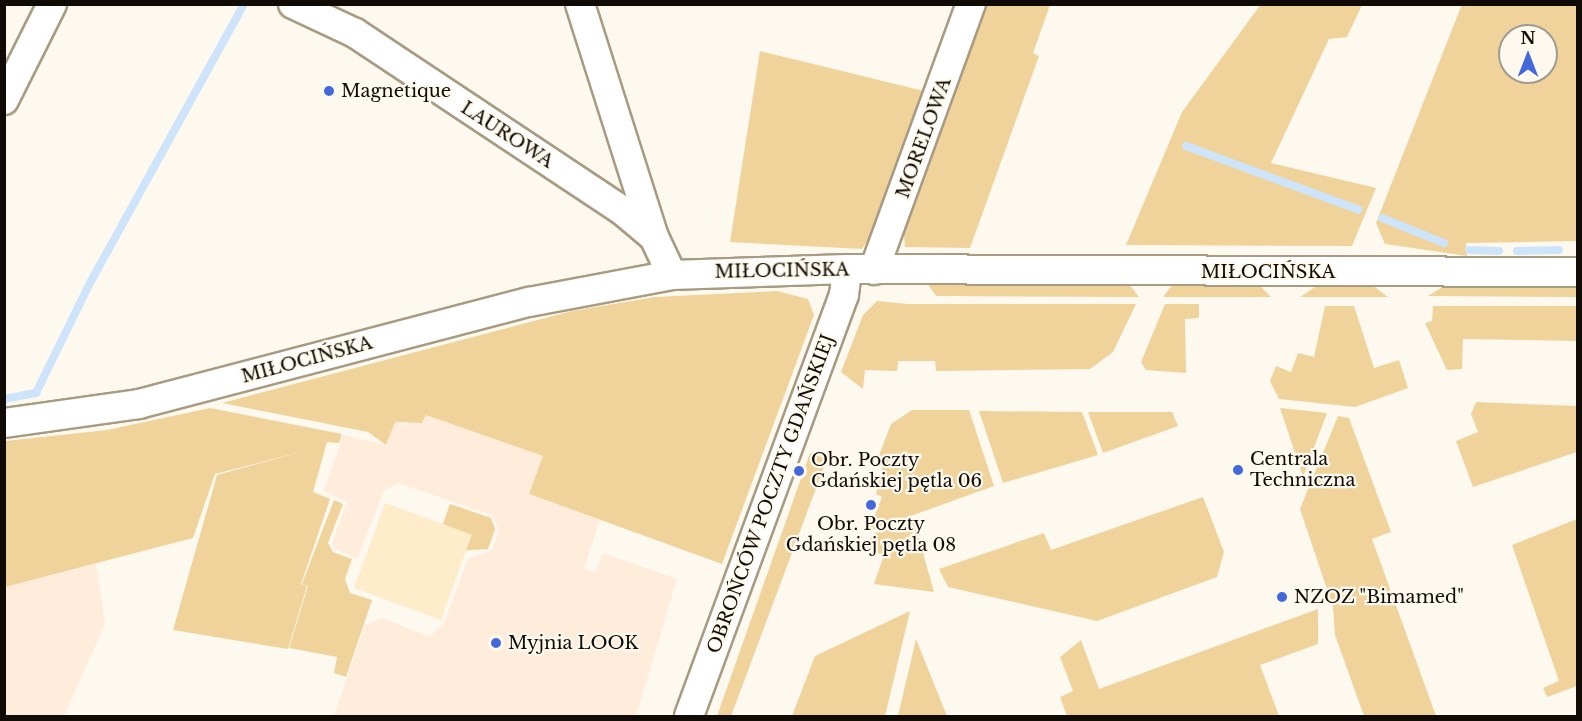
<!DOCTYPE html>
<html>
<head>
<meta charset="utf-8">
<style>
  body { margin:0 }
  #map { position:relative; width:1582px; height:721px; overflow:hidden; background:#fef9ee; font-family:"Libre Baskerville",serif }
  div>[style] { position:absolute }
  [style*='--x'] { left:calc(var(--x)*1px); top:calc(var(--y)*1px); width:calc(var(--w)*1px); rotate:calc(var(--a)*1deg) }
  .built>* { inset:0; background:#feecca }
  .industrial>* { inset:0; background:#ffecdb }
  .green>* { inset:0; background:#f0d39b }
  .stream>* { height:8px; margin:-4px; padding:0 4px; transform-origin:4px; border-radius:4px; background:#cee4fb }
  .roads { filter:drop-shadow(2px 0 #a89b82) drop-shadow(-2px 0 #a89b82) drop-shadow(0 2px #a89b82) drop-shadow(0 -2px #a89b82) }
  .minor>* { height:28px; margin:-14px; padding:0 14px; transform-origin:14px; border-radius:14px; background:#fff }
  .dots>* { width:16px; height:16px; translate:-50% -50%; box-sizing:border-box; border:3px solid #fef9ee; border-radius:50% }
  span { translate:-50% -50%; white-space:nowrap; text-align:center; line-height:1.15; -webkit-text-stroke:4.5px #fef9ee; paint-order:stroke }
  .poi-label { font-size:18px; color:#100b04 }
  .left { translate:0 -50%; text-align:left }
  .street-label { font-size:18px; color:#100b04 }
  .frame { position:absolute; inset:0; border:6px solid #100b04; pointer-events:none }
  .north { position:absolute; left:1498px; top:24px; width:60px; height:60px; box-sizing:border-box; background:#fef9ee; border:2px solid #9f9a90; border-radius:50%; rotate:0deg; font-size:16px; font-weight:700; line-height:24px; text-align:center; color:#100b04 }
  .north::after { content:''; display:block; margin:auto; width:21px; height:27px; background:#4368db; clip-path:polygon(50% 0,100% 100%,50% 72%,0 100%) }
</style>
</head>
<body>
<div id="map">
  <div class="built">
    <div style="clip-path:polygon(385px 503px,443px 524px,450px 504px,491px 518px,495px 529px,488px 549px,466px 551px,441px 620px,354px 588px)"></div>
  </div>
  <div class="industrial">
    <div style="clip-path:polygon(426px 414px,543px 456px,530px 495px,600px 520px,584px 568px,596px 572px,603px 553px,677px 579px,636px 716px,334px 716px,365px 625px,382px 618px,430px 637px,444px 623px,468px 559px,492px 550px,499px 530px,492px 515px,398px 483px,384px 490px,357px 559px,335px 549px,332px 543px,347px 502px,324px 491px,343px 435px,386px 445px,395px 421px,407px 426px,410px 419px)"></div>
    <div style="clip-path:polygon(96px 564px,105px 624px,64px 716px,5px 716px,4px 587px)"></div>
  </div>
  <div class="green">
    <div style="clip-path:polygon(1261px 4px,1362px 5px,1347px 37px,1329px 39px,1271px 163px,1376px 188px,1352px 246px,1126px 245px,1182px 112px)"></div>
    <div style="clip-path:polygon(evenodd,1462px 4px,1577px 5px,1577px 241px,1466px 243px,1467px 256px,1385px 244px,1376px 223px,1462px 4px,1510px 36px,1546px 36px,1546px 72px,1510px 72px,1510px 36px)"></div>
    <div style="clip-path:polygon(980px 5px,1050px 5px,1033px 53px,1039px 56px,970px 248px,905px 247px,903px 226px)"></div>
    <div style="clip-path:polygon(760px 51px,928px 92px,884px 216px,862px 249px,730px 242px)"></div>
    <div style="clip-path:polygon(927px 283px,1129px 284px,1139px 297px,936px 296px)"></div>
    <div style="clip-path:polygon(1173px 284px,1259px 285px,1271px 297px,1163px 297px)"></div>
    <div style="clip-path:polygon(1318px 285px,1372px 285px,1388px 297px,1300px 297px)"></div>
    <div style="clip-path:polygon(1444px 286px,1577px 286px,1577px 297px,1428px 296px)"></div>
    <div style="clip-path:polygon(777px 291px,808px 299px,814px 315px,722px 564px,529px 494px,543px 456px,426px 415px,422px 423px,395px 422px,386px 445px,368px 432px,222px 403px,572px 311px,655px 297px)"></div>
    <div style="clip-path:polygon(877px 301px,908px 304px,1136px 304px,1113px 352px,1090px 369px,936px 371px,935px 361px,898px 361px,897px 371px,865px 370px,863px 389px,841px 372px,863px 315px)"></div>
    <div style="clip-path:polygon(1165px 304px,1199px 304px,1199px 318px,1185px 319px,1186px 373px,1146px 370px,1141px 362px)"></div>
    <div style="clip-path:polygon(1325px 306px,1354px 306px,1374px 368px,1399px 360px,1408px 388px,1355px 407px,1279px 399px,1270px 381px,1276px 366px,1291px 372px,1298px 353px,1314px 357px)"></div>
    <div style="clip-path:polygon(1433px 306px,1577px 306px,1577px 341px,1463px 339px,1462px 369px,1447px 370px,1425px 323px,1432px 321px)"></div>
    <div style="clip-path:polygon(1476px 402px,1577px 406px,1577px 452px,1473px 487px,1456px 441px,1478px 432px,1471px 414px)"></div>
    <div style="clip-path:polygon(210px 408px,342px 434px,339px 443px,311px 441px,327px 442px,313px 492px,330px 499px,301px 584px,307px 586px,288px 649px,173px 630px,217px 475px,312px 449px,215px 474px,193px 538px,5px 587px,5px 441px,107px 430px)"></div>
    <div style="clip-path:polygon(1280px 408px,1327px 413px,1303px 477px)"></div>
    <div style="clip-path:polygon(912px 410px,969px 410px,994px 486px,869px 531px,882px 497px,876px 494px,884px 461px,878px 458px,891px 424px)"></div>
    <div style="clip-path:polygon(979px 411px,1082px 412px,1098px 455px,1003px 483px)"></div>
    <div style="clip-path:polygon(1088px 412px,1172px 412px,1178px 426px,1103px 453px)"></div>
    <div style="clip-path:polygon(1338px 416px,1349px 418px,1391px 532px,1372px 539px,1436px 716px,1364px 716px,1335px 635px,1333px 607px,1300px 509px)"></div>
    <div style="clip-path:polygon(810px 453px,827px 459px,731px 716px,717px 716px)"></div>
    <div style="clip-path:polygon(1203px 497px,1224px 552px,1217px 577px,1097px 621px,948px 587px,939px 569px,1044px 533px,1051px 550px)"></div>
    <div style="clip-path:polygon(334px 500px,343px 504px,328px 543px,333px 552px,352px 559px,345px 579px,350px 593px,372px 600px,346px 677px,334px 673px,337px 657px,289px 648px,308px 586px,302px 584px)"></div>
    <div style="clip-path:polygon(450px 504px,491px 518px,495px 529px,488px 549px,466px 550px,472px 535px,443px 524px)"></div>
    <div style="clip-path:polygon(1577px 519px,1577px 686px,1547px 697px,1543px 688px,1559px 681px,1512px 545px)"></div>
    <div style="clip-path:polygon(914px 521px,934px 592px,874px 584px,884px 555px,865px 548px,873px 534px)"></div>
    <div style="clip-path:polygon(1318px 609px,1318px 644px,1260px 665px,1279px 716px,1067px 716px,1060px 697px,1073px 691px,1060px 657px,1081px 640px,1099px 689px)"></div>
    <div style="clip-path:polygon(910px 611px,885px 716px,792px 716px,815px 656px)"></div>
    <div style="clip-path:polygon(916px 639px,947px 716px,898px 716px)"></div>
  </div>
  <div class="stream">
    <div style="--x:1186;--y:146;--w:184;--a:20.3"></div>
    <div style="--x:1382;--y:218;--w:67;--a:22"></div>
    <div style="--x:1469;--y:250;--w:30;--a:2"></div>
    <div style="--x:1517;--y:251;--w:42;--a:-1.4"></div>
    <div style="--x:4;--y:399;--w:33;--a:-11"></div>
    <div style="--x:36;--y:393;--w:123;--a:-63.9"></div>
    <div style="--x:90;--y:283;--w:319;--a:-61.1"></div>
  </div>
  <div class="roads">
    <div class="minor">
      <div style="--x:293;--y:4;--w:68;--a:25.1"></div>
      <div style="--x:355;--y:33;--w:322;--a:33.6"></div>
      <div style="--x:623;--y:211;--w:40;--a:40"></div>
      <div style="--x:654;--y:237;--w:42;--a:64.7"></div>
      <div style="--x:580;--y:4;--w:244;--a:72.4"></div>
      <div style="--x:4;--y:100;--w:107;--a:-63.4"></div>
      <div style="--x:874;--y:270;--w:283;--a:-70"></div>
      <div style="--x:4;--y:423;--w:136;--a:-8"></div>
      <div style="--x:139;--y:404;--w:403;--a:-14.7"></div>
      <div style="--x:529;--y:302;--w:146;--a:-10.7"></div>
      <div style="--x:672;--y:275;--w:175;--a:-2"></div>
      <div style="--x:847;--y:269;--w:731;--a:0.24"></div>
      <div style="--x:689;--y:716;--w:449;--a:-69.8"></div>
      <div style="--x:844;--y:295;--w:26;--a:-83"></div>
    </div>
  </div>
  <div class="dots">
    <div style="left:329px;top:91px;background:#4368db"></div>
    <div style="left:1238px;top:470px;background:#4368db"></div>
    <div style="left:799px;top:471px;background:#4368db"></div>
    <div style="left:871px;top:505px;background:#4368db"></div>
    <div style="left:1282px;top:597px;background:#4368db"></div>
    <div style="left:496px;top:643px;background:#4368db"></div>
  </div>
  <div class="poi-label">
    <span class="left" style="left:341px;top:91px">Magnetique</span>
    <span class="left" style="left:1250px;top:470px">Centrala<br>Techniczna</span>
    <span class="left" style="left:811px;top:471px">Obr. Poczty<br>Gdańskiej pętla 06</span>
    <span style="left:871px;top:535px">Obr. Poczty<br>Gdańskiej pętla 08</span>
    <span class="left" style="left:1294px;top:597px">NZOZ "Bimamed"</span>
    <span class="left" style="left:508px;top:643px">Myjnia LOOK</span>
  </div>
  <div class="street-label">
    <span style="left:507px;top:135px;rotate:33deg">LAUROWA</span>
    <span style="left:924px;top:138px;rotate:-70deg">MORELOWA</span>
    <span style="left:782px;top:271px;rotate:-1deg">MIŁOCIŃSKA</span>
    <span style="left:1268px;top:272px">MIŁOCIŃSKA</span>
    <span style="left:307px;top:360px;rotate:-15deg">MIŁOCIŃSKA</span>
    <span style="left:771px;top:494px;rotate:-70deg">OBROŃCÓW POCZTY GDAŃSKIEJ</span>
  </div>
  <div class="frame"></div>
  <div class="north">N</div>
</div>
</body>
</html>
